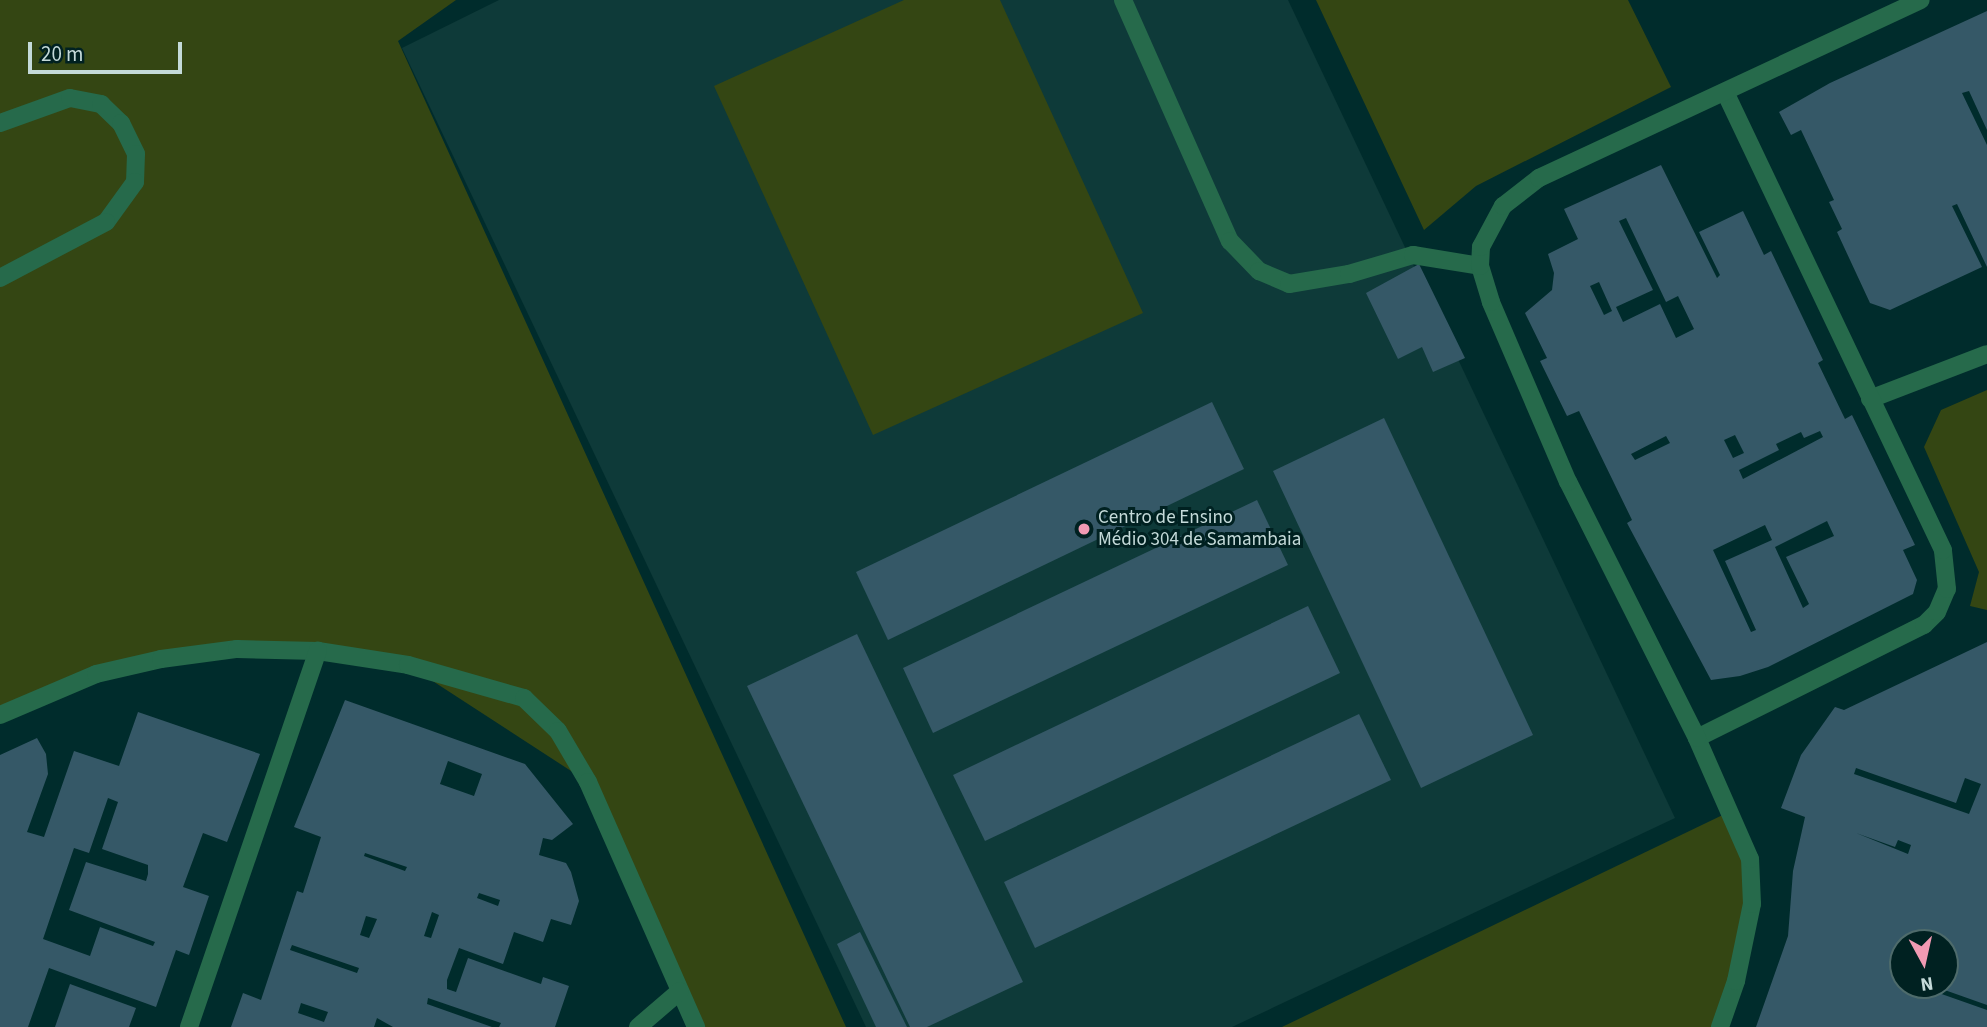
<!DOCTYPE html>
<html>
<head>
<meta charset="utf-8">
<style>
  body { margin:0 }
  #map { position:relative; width:1987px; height:1027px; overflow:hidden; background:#002c2c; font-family:"Source Sans 3",sans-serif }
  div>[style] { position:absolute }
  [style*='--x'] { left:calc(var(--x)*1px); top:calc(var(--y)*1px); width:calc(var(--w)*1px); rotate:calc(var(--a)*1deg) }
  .built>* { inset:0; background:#0e3a39 }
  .green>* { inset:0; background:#344613 }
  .building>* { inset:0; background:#355867 }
  .service>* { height:18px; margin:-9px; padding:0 9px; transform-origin:9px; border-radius:9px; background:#266a4b }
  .minor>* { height:18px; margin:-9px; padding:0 9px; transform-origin:9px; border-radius:9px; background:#266a4b }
  .dots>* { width:19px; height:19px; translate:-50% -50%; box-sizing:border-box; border:4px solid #002121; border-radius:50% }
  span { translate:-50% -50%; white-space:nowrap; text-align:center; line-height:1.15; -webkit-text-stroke:6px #002121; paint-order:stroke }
  .poi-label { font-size:19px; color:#c4dad9 }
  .left { translate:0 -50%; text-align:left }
  .north { position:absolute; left:1889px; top:929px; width:70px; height:70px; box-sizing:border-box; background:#002121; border:2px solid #4e6b6b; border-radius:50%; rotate:172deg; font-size:19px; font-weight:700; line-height:28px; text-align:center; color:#c4dad9 }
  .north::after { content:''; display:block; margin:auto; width:24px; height:32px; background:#f19ab3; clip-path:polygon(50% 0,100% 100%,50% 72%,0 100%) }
  .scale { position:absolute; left:28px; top:42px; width:154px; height:32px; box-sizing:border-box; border:4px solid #c4dad9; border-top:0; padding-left:9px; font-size:21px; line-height:24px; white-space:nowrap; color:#c4dad9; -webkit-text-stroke:5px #002121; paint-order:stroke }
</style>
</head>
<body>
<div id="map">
  <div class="built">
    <div style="clip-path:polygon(499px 0,1288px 0,1675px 818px,1232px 1027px,866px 1027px,402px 48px)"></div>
  </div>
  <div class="green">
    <div style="clip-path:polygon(0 0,456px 0,398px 41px,846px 1027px,696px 1027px,588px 782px,408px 665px,318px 651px,161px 659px,0 715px)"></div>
    <div style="clip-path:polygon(904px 0,1000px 0,1143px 313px,873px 435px,714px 86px)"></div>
    <div style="clip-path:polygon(1316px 0,1628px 0,1671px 87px,1476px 186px,1424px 230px)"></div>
    <div style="clip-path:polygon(1987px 390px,1987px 610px,1970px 606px,1979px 572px,1924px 447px,1941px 410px)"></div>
    <div style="clip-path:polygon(1731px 811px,1753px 887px,1720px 1027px,1282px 1027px)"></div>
  </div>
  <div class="building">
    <div style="clip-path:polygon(1987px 11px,1987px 130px,1969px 91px,1962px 93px,1987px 145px,1987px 267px,1957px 204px,1952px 206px,1982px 267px,1890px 310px,1870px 303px,1837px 232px,1842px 229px,1829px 202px,1834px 200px,1801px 130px,1791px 135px,1779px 112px,1830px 83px)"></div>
    <div style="clip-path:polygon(evenodd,1661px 165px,1717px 278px,1720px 275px,1699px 232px,1743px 211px,1764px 255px,1771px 251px,1823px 360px,1818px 363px,1845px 419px,1852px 415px,1915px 545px,1903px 550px,1917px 580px,1913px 594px,1768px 667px,1740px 676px,1711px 680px,1627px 523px,1632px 520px,1579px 411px,1567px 416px,1540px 361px,1547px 358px,1525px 313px,1552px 290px,1554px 273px,1548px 254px,1578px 239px,1564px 209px,1661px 165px,1626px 218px,1666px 302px,1678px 296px,1694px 329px,1676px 338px,1660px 304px,1623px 322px,1616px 307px,1653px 290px,1619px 221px,1626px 218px,1661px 165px,1599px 282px,1612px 311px,1604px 315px,1590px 286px,1599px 282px,1661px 165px,1820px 431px,1823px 437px,1743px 479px,1739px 470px,1779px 450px,1776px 444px,1801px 432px,1804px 438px,1820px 431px,1661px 165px,1735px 435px,1744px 453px,1733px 458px,1724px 440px,1735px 435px,1661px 165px,1666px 436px,1670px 443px,1635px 460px,1631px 454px,1666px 436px,1661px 165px,1827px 521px,1834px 536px,1786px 557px,1809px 604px,1803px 608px,1775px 547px,1827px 521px,1661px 165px,1765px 525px,1772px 540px,1725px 561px,1756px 630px,1751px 632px,1713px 550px,1765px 525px)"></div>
    <div style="clip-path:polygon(1419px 264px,1465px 358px,1433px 372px,1422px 347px,1398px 359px,1366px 293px)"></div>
    <div style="clip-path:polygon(1212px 402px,1244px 469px,888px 640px,856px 572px)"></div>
    <div style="clip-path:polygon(1384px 418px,1533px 735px,1421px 788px,1273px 471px)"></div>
    <div style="clip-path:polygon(1257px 500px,1288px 565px,933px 733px,903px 668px)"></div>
    <div style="clip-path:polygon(1308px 606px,1340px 673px,985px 841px,953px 775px)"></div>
    <div style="clip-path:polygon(857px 634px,1023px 982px,927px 1027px,910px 1027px,747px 686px)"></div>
    <div style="clip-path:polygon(evenodd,1987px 642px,1987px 1005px,1939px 988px,1945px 985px,1945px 943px,1903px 943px,1903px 985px,1916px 985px,1987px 1010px,1987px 1027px,1756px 1027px,1788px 936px,1793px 871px,1805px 817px,1781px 808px,1801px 755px,1835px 707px,1844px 710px,1987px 642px,1856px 768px,1956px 803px,1965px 778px,1981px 784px,1969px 814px,1854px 774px,1856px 768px,1987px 642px,1856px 833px,1895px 847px,1898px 840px,1911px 845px,1908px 854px,1856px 833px)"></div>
    <div style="clip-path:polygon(evenodd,345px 700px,525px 764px,573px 824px,552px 840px,543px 838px,539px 855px,566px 863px,571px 872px,579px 901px,571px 925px,551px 919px,543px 942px,514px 932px,503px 964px,459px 948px,447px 980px,447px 989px,456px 992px,468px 958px,541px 984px,543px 977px,569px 986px,555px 1027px,499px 1027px,501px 1023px,428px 998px,427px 1004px,492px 1027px,393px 1027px,377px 1018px,374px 1027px,231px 1027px,243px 993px,261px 1000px,297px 891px,303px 893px,321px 837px,294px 827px,345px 700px,448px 761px,482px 774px,474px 796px,440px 784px,448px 761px,345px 700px,365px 853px,407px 867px,405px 871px,364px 856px,365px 853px,345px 700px,479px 893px,500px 900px,498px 906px,477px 898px,479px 893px,345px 700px,432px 912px,439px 915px,431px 938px,424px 936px,432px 912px,345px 700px,366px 916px,377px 919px,369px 938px,360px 935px,366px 916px,345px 700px,292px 945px,359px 968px,357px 973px,290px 950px,292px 945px,345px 700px,301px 1003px,328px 1012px,324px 1022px,298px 1013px,301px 1003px)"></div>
    <div style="clip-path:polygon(evenodd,138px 712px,260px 754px,227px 842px,203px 833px,183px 887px,209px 896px,189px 955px,176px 950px,156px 1007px,49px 968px,28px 1027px,0 1027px,0 755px,37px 738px,46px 754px,48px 774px,27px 832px,44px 837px,74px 751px,119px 766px,138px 712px,108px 798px,118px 802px,102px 849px,148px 865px,148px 874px,146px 881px,86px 862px,69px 910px,155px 942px,153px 946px,100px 927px,90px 956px,43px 939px,74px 848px,89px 853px,108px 798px)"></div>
    <div style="clip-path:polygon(1359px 714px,1391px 780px,1035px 948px,1004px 882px)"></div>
    <div style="clip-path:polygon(860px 932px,907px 1027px,876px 1027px,837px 944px)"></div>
    <div style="clip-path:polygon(70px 984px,136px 1008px,129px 1027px,55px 1027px)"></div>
  </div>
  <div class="service">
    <div style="--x:1123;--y:0;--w:264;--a:66.1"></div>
    <div style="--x:1230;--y:241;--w:42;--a:46"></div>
    <div style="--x:1259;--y:271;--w:33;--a:23"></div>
    <div style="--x:1289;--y:284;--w:61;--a:-9.5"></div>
    <div style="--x:1349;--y:274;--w:67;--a:-16.5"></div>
    <div style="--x:1413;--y:255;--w:68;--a:9.3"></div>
  </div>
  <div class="minor">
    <div style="--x:0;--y:123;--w:74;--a:-19.7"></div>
    <div style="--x:70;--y:98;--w:32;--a:11"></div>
    <div style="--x:101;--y:104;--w:28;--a:44"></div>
    <div style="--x:121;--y:123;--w:34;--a:64"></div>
    <div style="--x:136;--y:154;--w:28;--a:92"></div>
    <div style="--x:135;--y:182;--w:49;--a:125.9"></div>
    <div style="--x:106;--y:222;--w:120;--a:152.2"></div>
    <div style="--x:1870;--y:399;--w:125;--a:-21"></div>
    <div style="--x:0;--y:715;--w:104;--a:-23.1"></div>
    <div style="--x:96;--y:674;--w:67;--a:-13"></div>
    <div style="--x:161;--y:659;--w:77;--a:-7.5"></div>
    <div style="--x:237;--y:649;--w:81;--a:1.4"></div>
    <div style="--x:318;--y:651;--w:91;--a:8.8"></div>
    <div style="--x:408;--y:665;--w:121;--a:15.9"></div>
    <div style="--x:524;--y:698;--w:47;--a:44.1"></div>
    <div style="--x:558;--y:731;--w:59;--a:59.5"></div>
    <div style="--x:588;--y:782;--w:268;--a:66.2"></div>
    <div style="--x:1697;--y:738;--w:254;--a:-26.5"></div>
    <div style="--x:1924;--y:625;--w:18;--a:-45"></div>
    <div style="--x:1937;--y:612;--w:25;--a:-67"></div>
    <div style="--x:1947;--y:589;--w:39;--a:-96"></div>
    <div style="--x:1943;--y:550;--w:507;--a:-115.45"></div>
    <div style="--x:189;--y:1027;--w:398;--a:-71.1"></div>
    <div style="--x:638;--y:1027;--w:55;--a:-40.6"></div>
    <div style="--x:1720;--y:1027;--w:49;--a:-70.8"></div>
    <div style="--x:1736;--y:981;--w:79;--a:-78.3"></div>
    <div style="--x:1752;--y:904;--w:45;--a:-92.5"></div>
    <div style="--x:1750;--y:859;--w:132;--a:-113.7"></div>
    <div style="--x:1697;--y:738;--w:287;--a:-116.7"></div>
    <div style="--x:1568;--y:482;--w:196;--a:-113.2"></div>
    <div style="--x:1491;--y:302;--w:38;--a:-107"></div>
    <div style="--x:1480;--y:266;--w:19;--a:-87"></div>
    <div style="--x:1481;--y:247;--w:47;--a:-61.8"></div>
    <div style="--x:1503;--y:206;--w:46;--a:-37.9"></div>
    <div style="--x:1539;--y:178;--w:421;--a:-25"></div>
  </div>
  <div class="dots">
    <div style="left:1084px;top:529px;background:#f19ab3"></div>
  </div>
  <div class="poi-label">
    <span class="left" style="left:1098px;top:529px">Centro de Ensino<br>Médio 304 de Samambaia</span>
  </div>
  <div class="north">N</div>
  <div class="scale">20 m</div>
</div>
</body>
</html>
